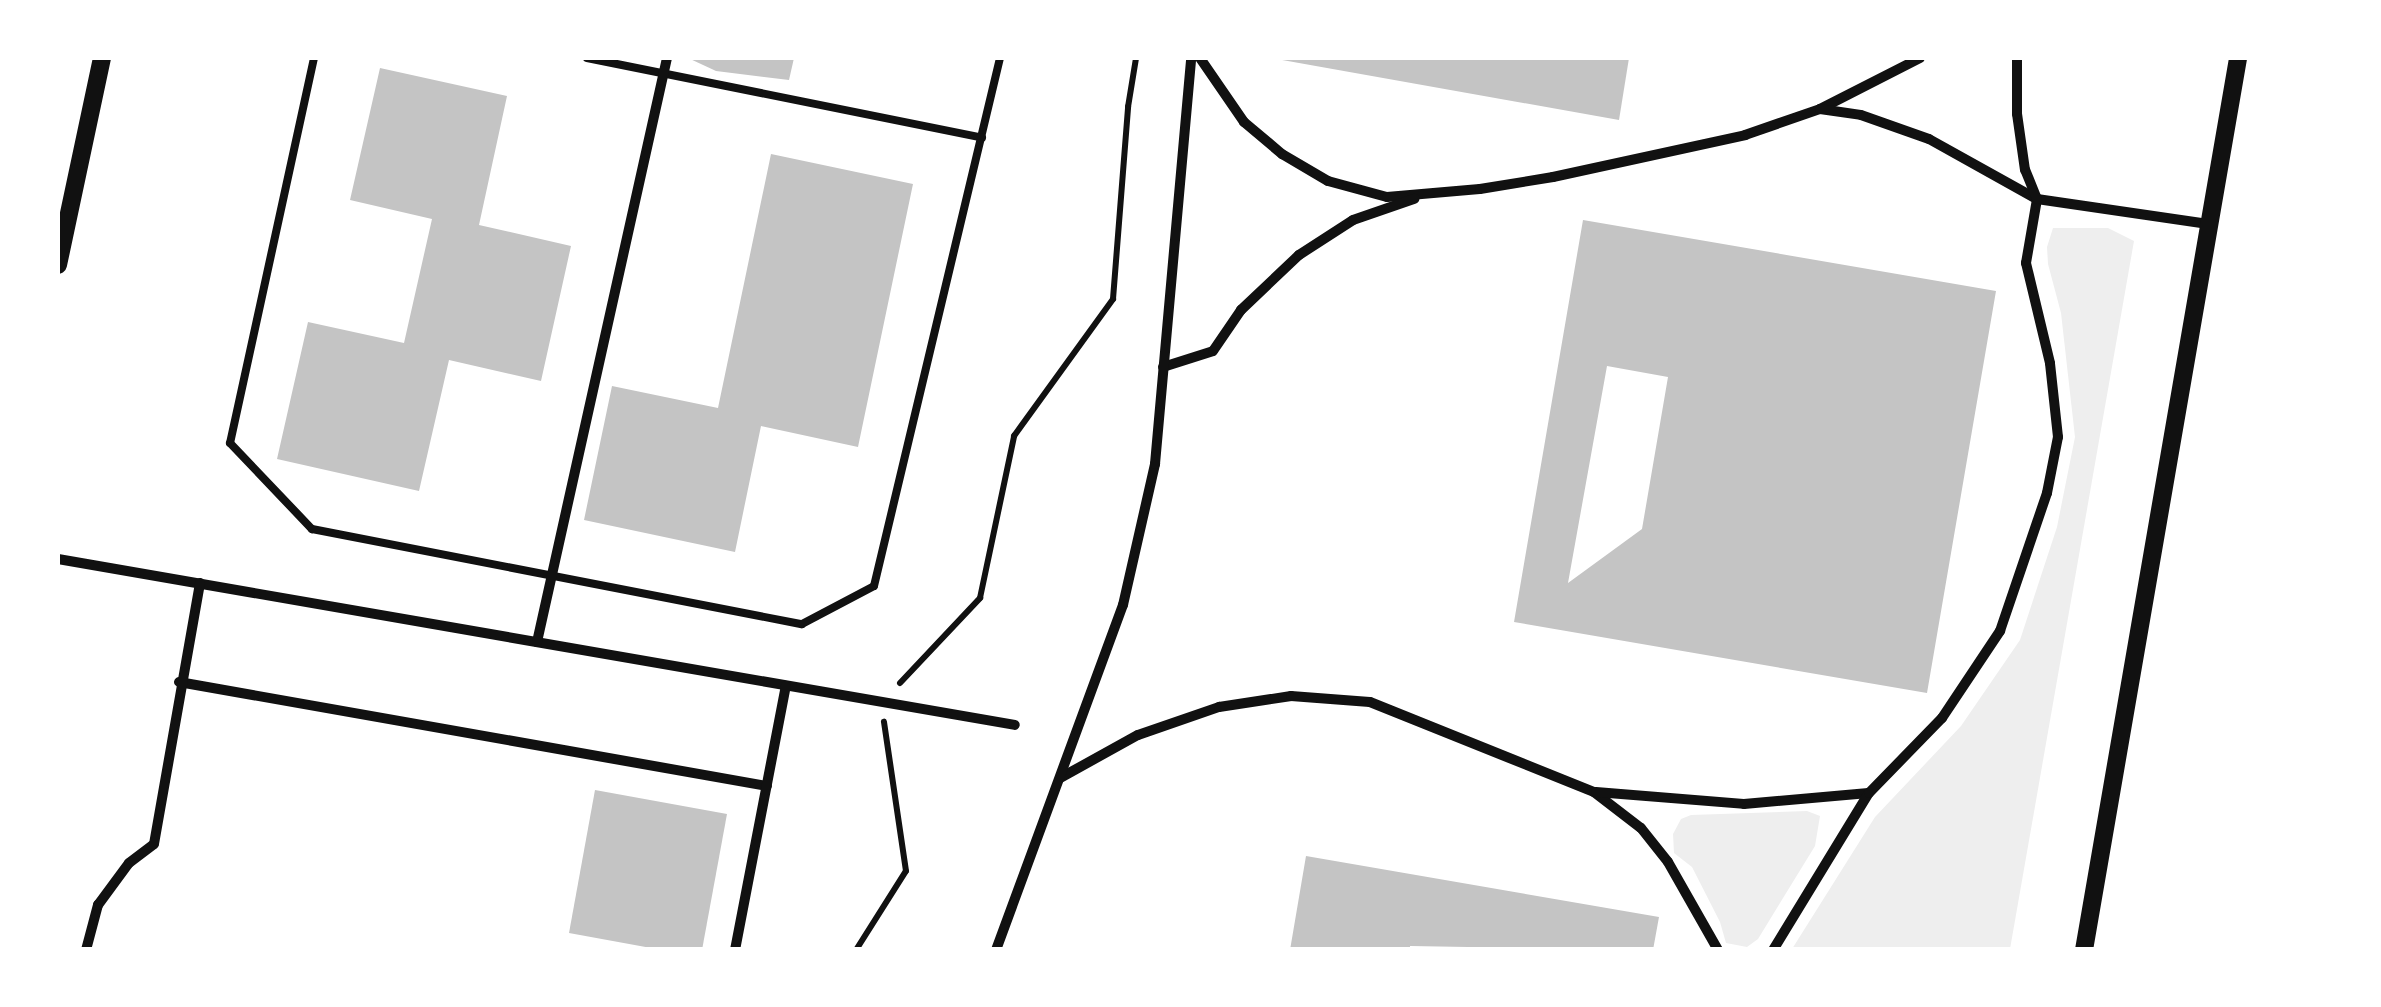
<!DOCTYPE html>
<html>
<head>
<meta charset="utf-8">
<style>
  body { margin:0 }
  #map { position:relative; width:2381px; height:1007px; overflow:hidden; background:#fff; font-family:"Asap Condensed",sans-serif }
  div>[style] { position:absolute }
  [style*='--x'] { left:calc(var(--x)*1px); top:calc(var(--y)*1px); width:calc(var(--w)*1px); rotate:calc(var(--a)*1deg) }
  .green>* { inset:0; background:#eee }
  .building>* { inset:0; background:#c4c4c4 }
  .path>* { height:6px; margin:-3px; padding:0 3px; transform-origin:3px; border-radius:3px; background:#111 }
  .service>* { height:8px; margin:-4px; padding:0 4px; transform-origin:4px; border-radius:4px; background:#111 }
  .minor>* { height:10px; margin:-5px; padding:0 5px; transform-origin:5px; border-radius:5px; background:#111 }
  .tertiary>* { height:18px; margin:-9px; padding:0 9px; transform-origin:9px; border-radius:9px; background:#111 }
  span { translate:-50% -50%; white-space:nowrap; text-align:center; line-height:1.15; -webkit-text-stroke:10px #fff; paint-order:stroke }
  .frame { position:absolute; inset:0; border:60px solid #fff; pointer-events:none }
</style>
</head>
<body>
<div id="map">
  <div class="green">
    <div style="clip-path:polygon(2053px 228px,2108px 228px,2134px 241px,2010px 949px,1792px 949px,1875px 817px,1961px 726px,2020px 640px,2057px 527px,2075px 437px,2061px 313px,2048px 264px,2047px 247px)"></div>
    <div style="clip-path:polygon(1807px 811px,1820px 816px,1815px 846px,1758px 939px,1747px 947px,1726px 943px,1720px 922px,1692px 867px,1674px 853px,1673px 834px,1681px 819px,1691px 815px)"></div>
  </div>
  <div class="building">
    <div style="clip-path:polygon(688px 58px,794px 58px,789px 80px,716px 71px)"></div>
    <div style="clip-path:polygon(1271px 58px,1629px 58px,1619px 120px)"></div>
    <div style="clip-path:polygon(380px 68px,507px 96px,479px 225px,571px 246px,541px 381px,449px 360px,419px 491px,277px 459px,308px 322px,404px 343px,432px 219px,350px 200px)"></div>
    <div style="clip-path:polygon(771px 154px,913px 184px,858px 447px,761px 426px,735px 552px,584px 520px,612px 386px,718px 408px)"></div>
    <div style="clip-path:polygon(evenodd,1583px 220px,1996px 291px,1927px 693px,1514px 622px,1583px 220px,1607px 366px,1668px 377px,1642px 529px,1568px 583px,1607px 366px)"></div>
    <div style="clip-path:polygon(595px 790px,727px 814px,702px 950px,662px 950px,569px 933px)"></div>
    <div style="clip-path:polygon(1306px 856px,1659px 917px,1653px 950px,1410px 946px,1410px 950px,1290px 950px)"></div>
  </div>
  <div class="path">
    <div style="--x:900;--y:683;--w:117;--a:-46.7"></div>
    <div style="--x:980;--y:598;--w:166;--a:-78.1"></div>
    <div style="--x:1014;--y:436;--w:169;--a:-54.1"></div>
    <div style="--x:1113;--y:299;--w:193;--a:-85.5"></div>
    <div style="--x:1128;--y:107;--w:50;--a:-80.7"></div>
    <div style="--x:856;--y:950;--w:93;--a:-57.7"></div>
    <div style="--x:906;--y:871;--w:151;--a:-98.4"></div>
  </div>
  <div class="service">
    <div style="--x:314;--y:58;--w:394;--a:102.3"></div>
    <div style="--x:230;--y:443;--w:119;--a:46.4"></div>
    <div style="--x:312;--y:529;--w:499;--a:11"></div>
    <div style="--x:802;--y:624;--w:81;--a:-27.8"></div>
    <div style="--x:874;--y:586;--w:543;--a:-76.58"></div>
    <div style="--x:587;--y:58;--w:403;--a:11.4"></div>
  </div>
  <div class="minor">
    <div style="--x:1200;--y:58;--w:78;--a:55.5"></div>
    <div style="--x:1244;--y:122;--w:50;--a:40.1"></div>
    <div style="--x:1282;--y:154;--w:53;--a:30.4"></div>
    <div style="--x:1328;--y:181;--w:61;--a:15.2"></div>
    <div style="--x:1387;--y:197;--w:93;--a:-4.9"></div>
    <div style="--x:1480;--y:189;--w:74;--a:-9.3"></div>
    <div style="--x:1553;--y:177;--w:197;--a:-12.3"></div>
    <div style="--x:1745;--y:135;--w:79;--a:-19.1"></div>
    <div style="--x:1820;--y:109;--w:112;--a:-27"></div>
    <div style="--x:1820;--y:109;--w:41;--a:8.3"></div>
    <div style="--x:1861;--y:115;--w:72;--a:19.4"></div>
    <div style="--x:1929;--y:139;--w:124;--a:29.1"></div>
    <div style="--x:2037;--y:199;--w:173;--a:8.3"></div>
    <div style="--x:1163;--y:367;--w:52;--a:-17.7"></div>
    <div style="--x:1213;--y:351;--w:50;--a:-55.7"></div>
    <div style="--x:1241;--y:310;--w:80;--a:-43.5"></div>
    <div style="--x:1299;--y:255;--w:64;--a:-32.9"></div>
    <div style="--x:1353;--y:220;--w:65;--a:-19"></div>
    <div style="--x:58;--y:559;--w:971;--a:9.84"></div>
    <div style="--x:537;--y:642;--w:598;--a:-77.45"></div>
    <div style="--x:179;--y:682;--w:597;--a:10.03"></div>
    <div style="--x:1060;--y:778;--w:89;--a:-28.9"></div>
    <div style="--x:1138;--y:735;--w:86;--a:-19.1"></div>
    <div style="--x:1219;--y:707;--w:73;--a:-8.7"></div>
    <div style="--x:1291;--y:696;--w:79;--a:4.3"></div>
    <div style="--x:1370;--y:702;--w:241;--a:21.9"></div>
    <div style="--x:1594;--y:792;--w:59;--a:37.5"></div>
    <div style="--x:1641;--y:828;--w:43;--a:51.5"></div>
    <div style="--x:1668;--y:862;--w:101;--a:60.4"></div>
    <div style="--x:1596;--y:792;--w:148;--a:4.6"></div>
    <div style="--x:1744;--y:804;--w:125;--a:-5"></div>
    <div style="--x:86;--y:950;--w:47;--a:-75.1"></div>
    <div style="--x:98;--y:905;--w:52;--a:-53.6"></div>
    <div style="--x:129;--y:863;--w:31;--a:-37"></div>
    <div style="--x:154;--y:844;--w:265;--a:-80"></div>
    <div style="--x:735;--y:950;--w:269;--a:-79.1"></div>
    <div style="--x:996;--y:950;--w:368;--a:-69.8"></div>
    <div style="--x:1123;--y:605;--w:145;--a:-77.2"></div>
    <div style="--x:1155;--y:464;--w:408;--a:-84.9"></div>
    <div style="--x:1773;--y:950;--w:184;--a:-58.6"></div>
    <div style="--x:1869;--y:793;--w:105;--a:-45.8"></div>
    <div style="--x:1942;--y:718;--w:105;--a:-56.3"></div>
    <div style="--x:2000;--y:631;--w:146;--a:-71.2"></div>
    <div style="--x:2047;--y:493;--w:57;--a:-78.9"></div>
    <div style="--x:2058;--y:437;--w:74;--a:-96.2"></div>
    <div style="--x:2050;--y:363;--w:103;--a:-103.5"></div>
    <div style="--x:2026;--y:263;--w:65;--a:-80.2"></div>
    <div style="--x:2037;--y:199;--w:31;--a:-112"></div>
    <div style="--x:2025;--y:170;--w:57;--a:-98.1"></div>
    <div style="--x:2017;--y:114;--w:56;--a:-90"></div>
  </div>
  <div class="tertiary">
    <div style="--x:58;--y:265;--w:212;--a:-78"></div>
    <div style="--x:2084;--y:950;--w:905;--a:-80.2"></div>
  </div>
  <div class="frame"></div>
</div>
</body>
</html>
